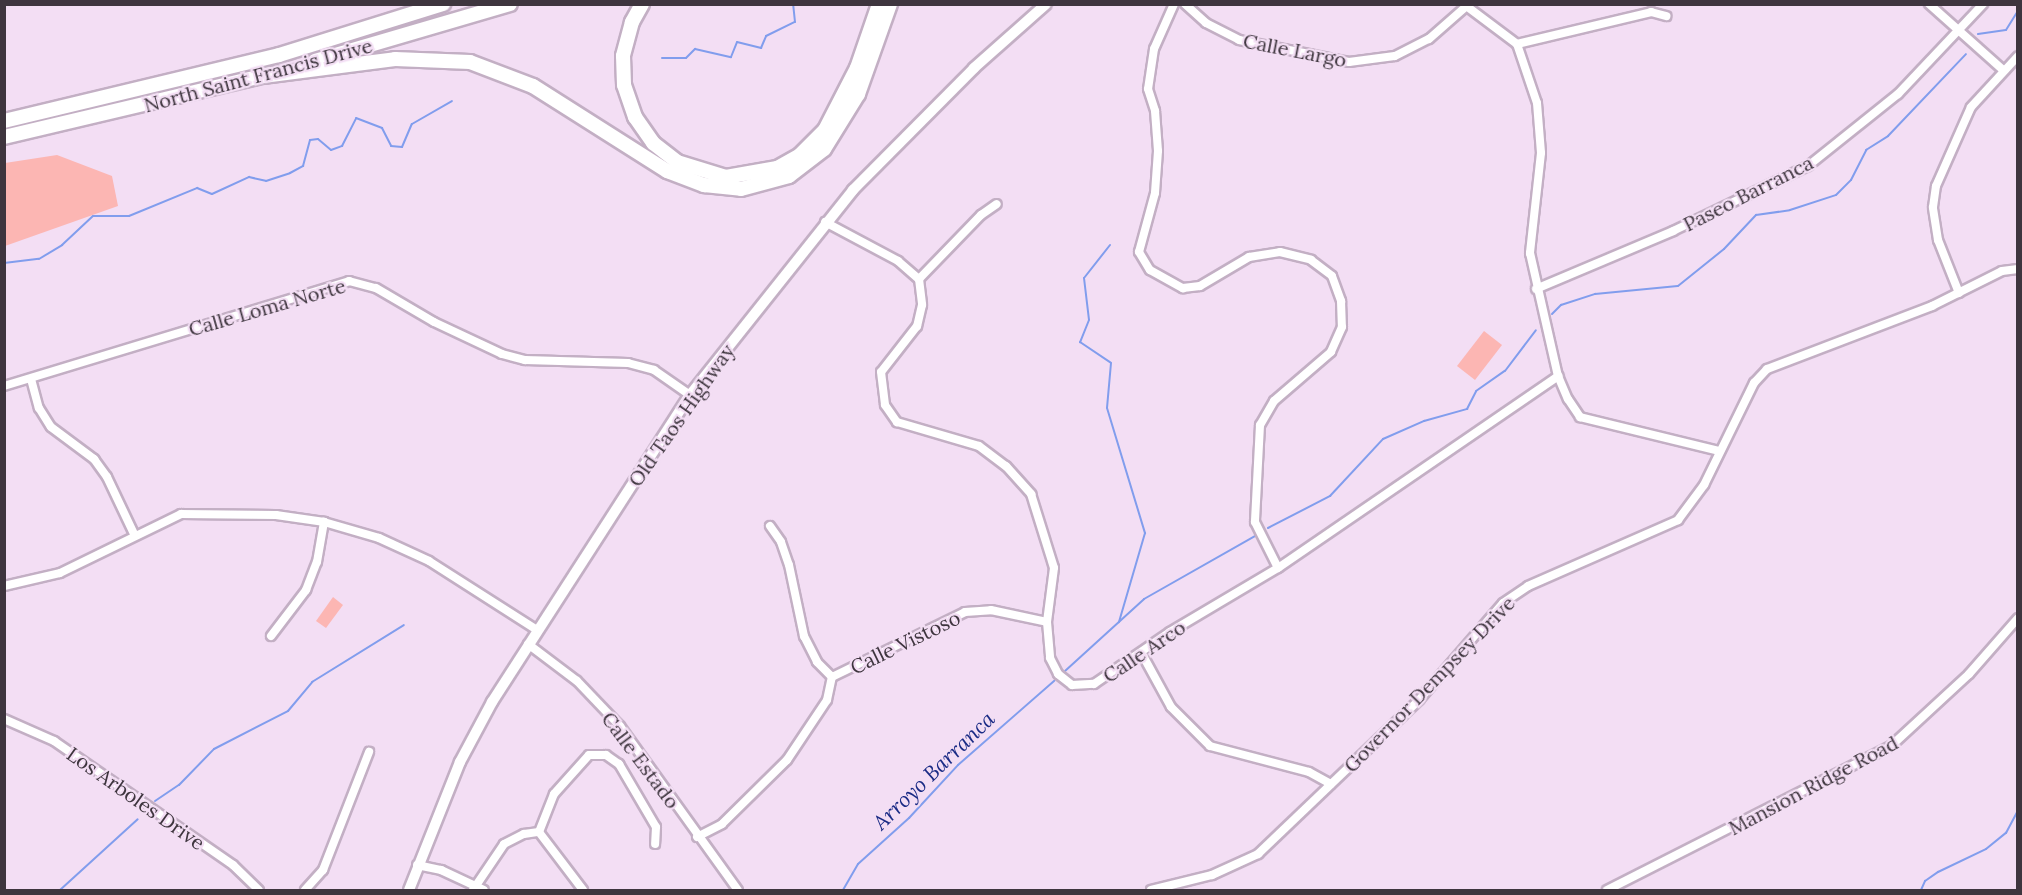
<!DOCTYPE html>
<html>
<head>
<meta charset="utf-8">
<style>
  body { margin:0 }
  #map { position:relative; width:2022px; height:895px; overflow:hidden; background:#f3def4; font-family:Lora,serif }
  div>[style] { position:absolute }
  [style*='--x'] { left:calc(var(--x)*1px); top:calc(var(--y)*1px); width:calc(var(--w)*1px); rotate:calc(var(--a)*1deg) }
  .green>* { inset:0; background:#fcb6b3 }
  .stream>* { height:2px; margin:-1px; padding:0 1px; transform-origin:1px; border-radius:1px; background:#819ded }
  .roads { filter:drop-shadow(2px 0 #c3afc4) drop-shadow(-2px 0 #c3afc4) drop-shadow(0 2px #c3afc4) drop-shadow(0 -2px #c3afc4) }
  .street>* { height:8px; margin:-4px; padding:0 4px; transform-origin:4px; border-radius:4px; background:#fff }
  .secondary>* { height:10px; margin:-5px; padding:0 5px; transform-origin:5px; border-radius:5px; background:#fff }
  .highway>* { height:14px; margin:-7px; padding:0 7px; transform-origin:7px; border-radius:7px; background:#fff }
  span { translate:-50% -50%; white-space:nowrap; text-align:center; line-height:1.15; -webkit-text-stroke:4.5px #f3def4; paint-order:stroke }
  .street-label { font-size:20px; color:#3e353e }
  .water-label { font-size:21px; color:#1a2b85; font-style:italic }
  .frame { position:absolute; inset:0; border:6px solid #3e353e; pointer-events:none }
</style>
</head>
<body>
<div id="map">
  <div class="green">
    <div style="clip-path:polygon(57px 155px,112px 176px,118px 206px,5px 246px,5px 163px)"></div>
    <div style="clip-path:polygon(1484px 331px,1502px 345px,1475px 380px,1457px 366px)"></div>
    <div style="clip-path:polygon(333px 597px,343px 605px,326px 628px,316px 621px)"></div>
  </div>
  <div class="stream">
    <div style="--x:1978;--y:34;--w:28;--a:-8"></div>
    <div style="--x:2006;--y:30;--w:22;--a:-58"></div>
    <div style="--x:662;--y:58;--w:24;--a:0"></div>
    <div style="--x:686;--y:58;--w:13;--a:-45"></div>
    <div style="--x:695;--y:49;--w:37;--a:13"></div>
    <div style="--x:731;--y:57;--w:16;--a:-68"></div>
    <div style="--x:737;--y:42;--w:25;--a:14"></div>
    <div style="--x:761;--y:48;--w:13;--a:-67"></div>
    <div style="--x:766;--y:36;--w:32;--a:-26"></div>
    <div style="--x:795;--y:22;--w:18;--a:-96"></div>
    <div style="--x:1110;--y:245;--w:42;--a:128.2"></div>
    <div style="--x:1084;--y:278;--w:42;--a:83.2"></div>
    <div style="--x:1089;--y:320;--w:24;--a:112"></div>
    <div style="--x:1080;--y:342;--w:37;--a:34"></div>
    <div style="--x:1111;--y:363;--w:45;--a:95.1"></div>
    <div style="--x:1107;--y:408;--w:131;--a:73.1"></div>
    <div style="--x:1145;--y:533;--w:93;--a:106.3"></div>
    <div style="--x:4;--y:263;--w:35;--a:-7"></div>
    <div style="--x:39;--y:259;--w:27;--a:-31"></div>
    <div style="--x:62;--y:245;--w:42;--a:-43.1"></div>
    <div style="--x:93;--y:216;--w:36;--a:0"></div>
    <div style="--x:129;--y:216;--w:74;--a:-22.4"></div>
    <div style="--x:197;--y:188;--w:16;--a:22"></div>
    <div style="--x:212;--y:194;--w:41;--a:-24.7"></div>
    <div style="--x:249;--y:177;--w:17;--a:13"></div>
    <div style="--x:266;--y:181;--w:25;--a:-18"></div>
    <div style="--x:290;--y:173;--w:15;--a:-28"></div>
    <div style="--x:303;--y:166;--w:27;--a:-75"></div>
    <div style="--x:310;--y:140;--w:8;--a:-7"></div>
    <div style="--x:318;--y:139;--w:17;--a:40"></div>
    <div style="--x:331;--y:150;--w:12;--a:-20"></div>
    <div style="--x:342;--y:146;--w:31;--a:-63"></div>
    <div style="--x:356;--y:118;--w:28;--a:21"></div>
    <div style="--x:382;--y:128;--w:20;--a:63"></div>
    <div style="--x:391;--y:146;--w:11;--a:5"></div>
    <div style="--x:402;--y:147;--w:25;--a:-67"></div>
    <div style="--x:412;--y:124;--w:46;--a:-29.9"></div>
    <div style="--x:1552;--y:314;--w:13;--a:-45"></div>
    <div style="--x:1561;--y:305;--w:36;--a:-18"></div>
    <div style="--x:1595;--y:294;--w:83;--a:-5.5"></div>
    <div style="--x:1678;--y:286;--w:59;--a:-38.8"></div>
    <div style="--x:1724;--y:249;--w:47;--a:-46.7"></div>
    <div style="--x:1756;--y:215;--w:34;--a:-8"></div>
    <div style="--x:1790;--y:210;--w:48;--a:-18.1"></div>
    <div style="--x:1836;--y:195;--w:21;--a:-45"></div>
    <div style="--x:1851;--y:180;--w:34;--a:-63"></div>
    <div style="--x:1866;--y:150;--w:26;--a:-32"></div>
    <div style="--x:1888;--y:136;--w:113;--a:-46.4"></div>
    <div style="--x:1268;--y:528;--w:70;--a:-27.3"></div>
    <div style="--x:1330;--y:496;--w:78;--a:-47.1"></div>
    <div style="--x:1383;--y:439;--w:45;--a:-23.7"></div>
    <div style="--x:1424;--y:421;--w:45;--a:-15.6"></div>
    <div style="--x:1467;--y:409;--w:20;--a:-63"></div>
    <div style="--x:1476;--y:391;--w:35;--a:-35"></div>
    <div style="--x:1505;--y:371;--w:51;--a:-52.9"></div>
    <div style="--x:1065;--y:671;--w:107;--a:-42.3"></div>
    <div style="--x:1144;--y:599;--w:128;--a:-29.6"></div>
    <div style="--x:155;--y:801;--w:29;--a:-34"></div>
    <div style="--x:179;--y:785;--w:50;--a:-45.8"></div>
    <div style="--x:214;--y:749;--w:83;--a:-27.2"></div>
    <div style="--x:288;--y:711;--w:38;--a:-50"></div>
    <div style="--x:312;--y:682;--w:108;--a:-31.8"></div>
    <div style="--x:60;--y:890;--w:105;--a:-42.3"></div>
    <div style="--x:843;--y:890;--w:30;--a:-60"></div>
    <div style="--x:858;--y:864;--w:69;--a:-42"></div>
    <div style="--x:909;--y:818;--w:72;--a:-47.2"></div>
    <div style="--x:958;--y:765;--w:128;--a:-41.2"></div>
    <div style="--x:1921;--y:890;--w:10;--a:-66"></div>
    <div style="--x:1925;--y:881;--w:16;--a:-35"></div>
    <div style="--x:1938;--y:872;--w:53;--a:-25.6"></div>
    <div style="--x:1986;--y:849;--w:26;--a:-39"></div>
    <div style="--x:2006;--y:833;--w:26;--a:-62"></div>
  </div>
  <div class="roads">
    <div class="street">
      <div style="--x:1174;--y:4;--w:49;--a:114"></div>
      <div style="--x:1154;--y:49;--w:40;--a:98.5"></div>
      <div style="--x:1148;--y:89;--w:23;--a:72"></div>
      <div style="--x:1155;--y:111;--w:40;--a:85.7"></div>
      <div style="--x:1158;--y:151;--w:42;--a:94.1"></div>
      <div style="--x:1155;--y:193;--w:61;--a:105.2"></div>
      <div style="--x:1139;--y:252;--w:21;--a:59"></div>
      <div style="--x:1150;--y:270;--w:38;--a:29"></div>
      <div style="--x:1183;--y:288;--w:17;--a:-7"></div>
      <div style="--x:1200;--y:286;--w:57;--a:-30.6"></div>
      <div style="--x:1249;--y:257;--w:31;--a:-9"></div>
      <div style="--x:1280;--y:252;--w:32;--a:14"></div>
      <div style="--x:1311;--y:260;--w:26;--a:37"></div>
      <div style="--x:1332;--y:276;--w:27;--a:70"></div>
      <div style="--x:1341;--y:301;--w:26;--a:88"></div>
      <div style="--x:1342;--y:327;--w:27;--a:114"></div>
      <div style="--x:1331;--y:352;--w:75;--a:139.3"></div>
      <div style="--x:1274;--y:401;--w:28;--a:120"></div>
      <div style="--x:1260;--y:425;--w:97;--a:93"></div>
      <div style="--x:1255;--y:522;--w:51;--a:63.4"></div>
      <div style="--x:1185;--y:4;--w:28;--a:42"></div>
      <div style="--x:1206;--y:23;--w:37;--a:27"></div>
      <div style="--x:1239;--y:40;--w:112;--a:11.3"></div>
      <div style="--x:1349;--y:62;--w:46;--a:-7.4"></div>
      <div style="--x:1395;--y:56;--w:38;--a:-27"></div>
      <div style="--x:1429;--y:39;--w:53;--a:-41.2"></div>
      <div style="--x:1929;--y:4;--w:99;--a:41.7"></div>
      <div style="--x:1469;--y:8;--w:60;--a:36.9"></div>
      <div style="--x:1517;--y:44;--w:62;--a:71.3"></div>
      <div style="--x:1537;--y:103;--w:50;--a:85.4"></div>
      <div style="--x:1541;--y:153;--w:101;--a:96.3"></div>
      <div style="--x:1530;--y:253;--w:126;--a:77.2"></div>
      <div style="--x:1558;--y:376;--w:25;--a:67"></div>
      <div style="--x:1568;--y:399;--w:22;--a:56"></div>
      <div style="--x:1580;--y:417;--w:143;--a:13.7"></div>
      <div style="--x:1517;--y:44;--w:138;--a:-13.4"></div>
      <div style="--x:1651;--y:12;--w:16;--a:15"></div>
      <div style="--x:825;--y:222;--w:83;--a:28.1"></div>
      <div style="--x:898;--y:261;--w:28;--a:41"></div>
      <div style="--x:919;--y:279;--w:26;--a:83"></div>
      <div style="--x:922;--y:305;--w:22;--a:103"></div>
      <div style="--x:917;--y:326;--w:58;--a:128"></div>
      <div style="--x:881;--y:372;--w:33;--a:83"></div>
      <div style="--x:885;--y:405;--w:21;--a:55"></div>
      <div style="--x:897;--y:422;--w:85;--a:16.3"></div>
      <div style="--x:979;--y:446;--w:34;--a:37"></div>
      <div style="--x:1006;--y:466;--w:38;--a:48"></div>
      <div style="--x:1031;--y:494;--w:77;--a:72.7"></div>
      <div style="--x:1054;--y:568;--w:54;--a:97.4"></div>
      <div style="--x:1047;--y:622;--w:36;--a:85"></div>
      <div style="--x:1050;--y:658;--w:18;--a:63"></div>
      <div style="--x:1058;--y:674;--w:18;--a:38"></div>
      <div style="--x:1072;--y:685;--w:22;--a:-3"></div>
      <div style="--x:1094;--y:684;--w:92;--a:-34.4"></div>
      <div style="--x:1170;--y:632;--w:126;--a:-30.7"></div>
      <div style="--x:1278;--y:568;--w:340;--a:-34.4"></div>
      <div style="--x:919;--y:279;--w:89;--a:-45.9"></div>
      <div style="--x:981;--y:215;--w:19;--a:-35"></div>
      <div style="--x:1536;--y:289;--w:149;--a:-22.9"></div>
      <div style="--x:1673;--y:231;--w:150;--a:-25.7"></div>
      <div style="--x:1808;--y:166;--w:115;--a:-38.7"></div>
      <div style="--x:1898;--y:94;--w:124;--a:-46.6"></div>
      <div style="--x:1959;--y:293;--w:57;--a:-111.6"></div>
      <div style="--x:1938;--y:240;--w:33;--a:-99"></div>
      <div style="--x:1933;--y:207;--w:21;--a:-82"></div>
      <div style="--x:1936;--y:186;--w:86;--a:-66.1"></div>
      <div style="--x:1971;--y:107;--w:69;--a:-47.3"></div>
      <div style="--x:31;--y:379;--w:30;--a:75"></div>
      <div style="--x:39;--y:408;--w:22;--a:58"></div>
      <div style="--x:51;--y:427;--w:54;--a:36.7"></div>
      <div style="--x:94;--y:459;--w:22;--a:54"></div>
      <div style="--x:107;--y:477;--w:65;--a:64.6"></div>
      <div style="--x:4;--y:386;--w:361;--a:-16.9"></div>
      <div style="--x:349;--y:281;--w:28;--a:15"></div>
      <div style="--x:376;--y:288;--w:67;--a:30.4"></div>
      <div style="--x:434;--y:322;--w:75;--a:25.2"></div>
      <div style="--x:502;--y:354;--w:24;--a:15"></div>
      <div style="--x:525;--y:360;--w:103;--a:1.7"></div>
      <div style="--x:628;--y:363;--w:27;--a:15"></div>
      <div style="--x:654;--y:370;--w:44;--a:34.8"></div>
      <div style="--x:770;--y:526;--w:19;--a:55"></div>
      <div style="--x:781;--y:542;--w:24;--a:71"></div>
      <div style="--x:789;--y:565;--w:73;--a:78.1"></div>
      <div style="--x:804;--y:636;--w:29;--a:63"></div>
      <div style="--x:817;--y:662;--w:21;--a:45"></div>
      <div style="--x:4;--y:586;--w:57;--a:-13.1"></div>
      <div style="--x:60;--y:573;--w:135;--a:-26"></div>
      <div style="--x:181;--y:514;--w:95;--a:0.6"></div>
      <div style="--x:276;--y:515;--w:49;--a:8.3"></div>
      <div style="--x:324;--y:522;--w:57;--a:16.2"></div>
      <div style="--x:379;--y:538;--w:55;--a:24.7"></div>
      <div style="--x:429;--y:561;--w:128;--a:32.6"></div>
      <div style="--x:271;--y:636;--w:58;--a:-52.7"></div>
      <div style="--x:306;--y:590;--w:30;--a:-69"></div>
      <div style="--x:317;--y:562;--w:41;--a:-80.1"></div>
      <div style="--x:528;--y:644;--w:61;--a:37.1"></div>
      <div style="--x:577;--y:681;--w:62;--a:46.3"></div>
      <div style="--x:620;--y:726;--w:202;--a:54.3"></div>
      <div style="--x:1142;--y:654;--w:60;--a:61.3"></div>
      <div style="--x:1171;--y:707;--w:55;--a:45"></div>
      <div style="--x:1210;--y:746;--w:102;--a:14.7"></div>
      <div style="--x:1309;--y:772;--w:25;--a:29"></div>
      <div style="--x:4;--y:719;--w:55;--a:23.7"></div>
      <div style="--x:54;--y:741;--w:218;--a:34.7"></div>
      <div style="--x:233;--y:865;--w:36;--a:44"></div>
      <div style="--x:697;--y:837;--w:28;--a:-27"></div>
      <div style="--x:722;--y:824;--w:91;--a:-44.6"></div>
      <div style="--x:787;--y:760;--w:72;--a:-56.3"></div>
      <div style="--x:827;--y:700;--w:24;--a:-78"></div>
      <div style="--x:832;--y:677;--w:148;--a:-26"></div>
      <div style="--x:965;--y:612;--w:26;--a:-4"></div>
      <div style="--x:991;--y:610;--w:57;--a:12.1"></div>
      <div style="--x:417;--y:865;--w:25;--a:12"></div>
      <div style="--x:441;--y:870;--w:47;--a:24.9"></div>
      <div style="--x:305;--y:890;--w:27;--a:-48"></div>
      <div style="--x:323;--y:870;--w:127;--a:-68.7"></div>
      <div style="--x:473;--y:890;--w:55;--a:-56"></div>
      <div style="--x:504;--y:844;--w:22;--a:-27"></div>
      <div style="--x:524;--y:834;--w:15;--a:-8"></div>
      <div style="--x:583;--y:890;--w:73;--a:-127.2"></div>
      <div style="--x:539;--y:832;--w:41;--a:-68.5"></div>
      <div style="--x:554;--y:794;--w:52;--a:-48.1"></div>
      <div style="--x:589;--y:755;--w:17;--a:0"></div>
      <div style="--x:606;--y:755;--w:16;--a:35"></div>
      <div style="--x:619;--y:764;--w:73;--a:59.6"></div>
      <div style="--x:656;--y:827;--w:17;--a:93"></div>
      <div style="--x:1151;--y:890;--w:63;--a:-13.8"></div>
      <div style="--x:1212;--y:875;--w:51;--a:-24.5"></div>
      <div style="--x:1258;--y:854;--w:223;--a:-43.7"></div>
      <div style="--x:1419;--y:700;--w:128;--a:-49.1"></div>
      <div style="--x:1503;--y:603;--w:30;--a:-34"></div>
      <div style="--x:1528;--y:586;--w:164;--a:-23.7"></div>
      <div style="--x:1678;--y:520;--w:44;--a:-53.4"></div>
      <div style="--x:1704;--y:485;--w:114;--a:-63.9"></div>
      <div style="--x:1754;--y:383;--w:19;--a:-47"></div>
      <div style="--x:1767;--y:369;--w:177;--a:-20.9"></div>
      <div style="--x:1932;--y:306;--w:78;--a:-26.6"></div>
      <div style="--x:2002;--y:271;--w:16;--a:-7"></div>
      <div style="--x:1607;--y:890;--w:318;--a:-26.9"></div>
      <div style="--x:1891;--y:746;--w:106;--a:-42.7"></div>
      <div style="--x:1969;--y:674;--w:74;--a:-48.8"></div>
    </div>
    <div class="secondary">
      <div style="--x:409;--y:890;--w:138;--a:-68.3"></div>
      <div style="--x:460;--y:762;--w:68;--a:-61.9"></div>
      <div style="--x:492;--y:702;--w:365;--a:-57.2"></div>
      <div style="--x:690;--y:395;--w:262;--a:-51.5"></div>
      <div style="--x:853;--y:190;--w:172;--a:-45.2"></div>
      <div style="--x:974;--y:68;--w:96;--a:-41.6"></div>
    </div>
    <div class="highway">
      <div style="--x:642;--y:4;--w:21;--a:119"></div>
      <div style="--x:632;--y:22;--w:35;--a:105"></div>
      <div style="--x:623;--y:56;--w:29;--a:88"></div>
      <div style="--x:624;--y:85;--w:34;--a:71"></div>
      <div style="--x:635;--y:117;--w:32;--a:55"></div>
      <div style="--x:653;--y:143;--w:31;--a:38"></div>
      <div style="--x:677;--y:162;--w:51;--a:17"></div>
      <div style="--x:726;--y:177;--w:52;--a:-10"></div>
      <div style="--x:777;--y:168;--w:26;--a:-29"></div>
      <div style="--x:800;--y:155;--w:35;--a:-45"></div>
      <div style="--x:825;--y:130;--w:70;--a:-62.7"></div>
      <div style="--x:857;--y:68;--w:68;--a:-71"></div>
      <div style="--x:315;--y:61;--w:203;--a:-16.3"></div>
      <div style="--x:263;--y:76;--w:133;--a:-7.3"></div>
      <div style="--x:395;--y:59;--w:75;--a:2.3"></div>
      <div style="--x:470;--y:62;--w:67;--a:20.9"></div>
      <div style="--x:533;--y:86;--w:159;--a:32.4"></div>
      <div style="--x:667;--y:171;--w:40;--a:21"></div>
      <div style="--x:704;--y:185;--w:37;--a:6"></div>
      <div style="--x:741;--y:189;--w:50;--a:-15.2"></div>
      <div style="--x:789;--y:176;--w:44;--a:-37.6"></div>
      <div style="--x:824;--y:149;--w:65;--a:-58.3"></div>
      <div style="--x:858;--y:94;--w:96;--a:-70.4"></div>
      <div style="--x:4;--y:121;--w:283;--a:-13.5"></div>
      <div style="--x:279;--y:55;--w:172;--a:-17.3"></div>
      <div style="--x:4;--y:137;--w:274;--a:-13.3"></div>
    </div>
  </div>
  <div class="street-label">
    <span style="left:1295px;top:50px;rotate:11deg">Calle Largo</span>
    <span style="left:258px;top:75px;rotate:-15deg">North Saint Francis Drive</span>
    <span style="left:1748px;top:193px;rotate:-27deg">Paseo Barranca</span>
    <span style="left:267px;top:307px;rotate:-16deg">Calle Loma Norte</span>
    <span style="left:681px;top:415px;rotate:-55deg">Old Taos Highway</span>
    <span style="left:905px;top:642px;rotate:-26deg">Calle Vistoso</span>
    <span style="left:1144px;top:651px;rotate:-34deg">Calle Arco</span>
    <span style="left:1429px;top:684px;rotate:-46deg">Governor Dempsey Drive</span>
    <span style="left:641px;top:760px;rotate:53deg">Calle Estado</span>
    <span style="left:1813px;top:785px;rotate:-28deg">Mansion Ridge Road</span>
    <span style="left:136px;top:798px;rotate:35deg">Los Arboles Drive</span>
  </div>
  <div class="water-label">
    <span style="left:934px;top:771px;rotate:-44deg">Arroyo Barranca</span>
  </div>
  <div class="frame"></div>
</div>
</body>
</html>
